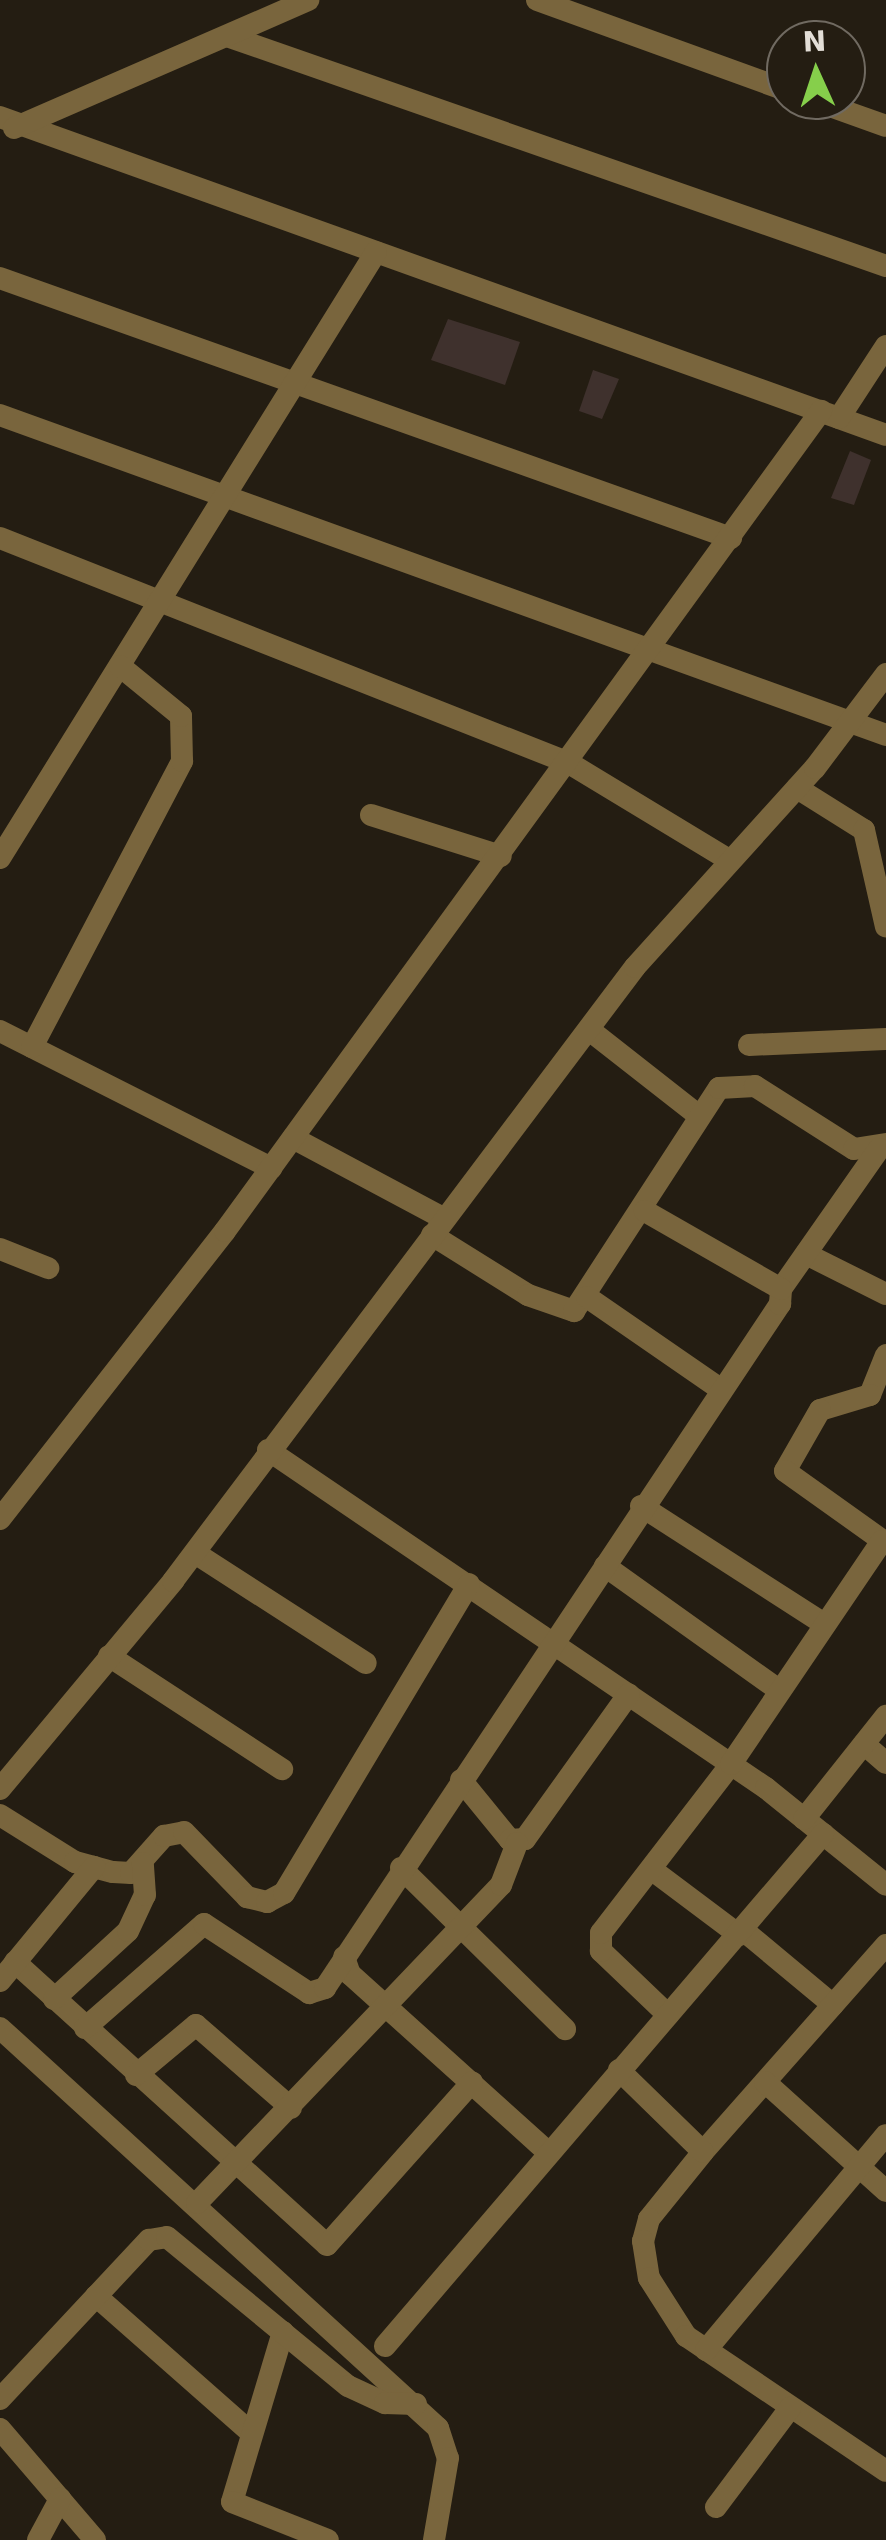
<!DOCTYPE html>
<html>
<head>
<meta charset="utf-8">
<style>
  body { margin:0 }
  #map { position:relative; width:886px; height:2540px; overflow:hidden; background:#241d12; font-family:"DejaVu Sans",sans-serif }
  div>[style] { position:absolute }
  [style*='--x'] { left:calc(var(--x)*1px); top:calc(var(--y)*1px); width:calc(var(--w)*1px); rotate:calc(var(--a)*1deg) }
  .building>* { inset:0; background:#3f312d }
  .minor>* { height:22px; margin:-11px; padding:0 11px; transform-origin:11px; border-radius:11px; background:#79653d }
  span { translate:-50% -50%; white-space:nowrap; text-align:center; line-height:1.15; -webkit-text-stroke:8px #241d12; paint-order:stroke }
  .north { position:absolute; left:766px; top:20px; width:100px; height:100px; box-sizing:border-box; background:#241d12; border:2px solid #706a61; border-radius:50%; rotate:357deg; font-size:28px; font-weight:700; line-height:40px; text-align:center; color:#e3ded7 }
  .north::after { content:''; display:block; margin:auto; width:35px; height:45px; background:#86cf4b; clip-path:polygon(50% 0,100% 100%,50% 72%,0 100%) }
</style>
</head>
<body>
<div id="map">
  <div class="building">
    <div style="clip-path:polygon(448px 319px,520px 342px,505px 385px,431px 360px)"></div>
    <div style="clip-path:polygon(593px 370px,619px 379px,602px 419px,579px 411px)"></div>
    <div style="clip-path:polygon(850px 451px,871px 460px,854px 505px,831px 498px)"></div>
  </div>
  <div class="minor">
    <div style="--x:537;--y:0;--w:265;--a:19.9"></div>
    <div style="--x:230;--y:37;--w:695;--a:19.24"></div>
    <div style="--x:813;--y:100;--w:77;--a:19.6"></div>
    <div style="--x:0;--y:117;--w:941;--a:19.74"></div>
    <div style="--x:14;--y:128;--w:321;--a:-23.5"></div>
    <div style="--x:0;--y:278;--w:776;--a:19.58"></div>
    <div style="--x:0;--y:415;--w:942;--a:19.86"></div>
    <div style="--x:839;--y:418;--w:86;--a:-56.9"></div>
    <div style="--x:0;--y:538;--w:612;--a:21.58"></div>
    <div style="--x:569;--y:763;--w:187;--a:31.2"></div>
    <div style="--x:797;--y:788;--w:79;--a:32.1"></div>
    <div style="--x:864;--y:830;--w:99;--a:77.2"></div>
    <div style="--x:371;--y:815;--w:136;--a:17.5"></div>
    <div style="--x:0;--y:858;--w:713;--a:-58.18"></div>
    <div style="--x:0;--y:1031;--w:304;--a:26.8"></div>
    <div style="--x:592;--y:1032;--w:136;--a:38.1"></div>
    <div style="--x:749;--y:1045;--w:137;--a:-2.5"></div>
    <div style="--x:32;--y:1047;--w:323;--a:-62.3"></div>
    <div style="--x:182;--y:761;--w:45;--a:-91.3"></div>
    <div style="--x:181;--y:716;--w:79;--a:-140.7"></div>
    <div style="--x:293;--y:1138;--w:172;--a:28.1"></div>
    <div style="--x:432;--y:1235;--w:113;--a:32"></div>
    <div style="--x:528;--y:1295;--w:49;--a:19.2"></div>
    <div style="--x:574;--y:1311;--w:266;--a:-57"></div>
    <div style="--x:719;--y:1088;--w:36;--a:-3"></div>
    <div style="--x:755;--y:1086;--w:117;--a:32.5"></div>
    <div style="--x:854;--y:1149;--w:32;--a:-9"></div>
    <div style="--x:0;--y:1249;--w:52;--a:21.6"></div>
    <div style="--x:806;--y:1254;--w:89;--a:26.6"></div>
    <div style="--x:781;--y:1289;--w:171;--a:-55"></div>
    <div style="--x:587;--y:1297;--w:160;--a:34.6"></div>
    <div style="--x:886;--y:1355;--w:43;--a:111.8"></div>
    <div style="--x:870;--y:1395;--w:52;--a:163.3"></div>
    <div style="--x:820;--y:1410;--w:70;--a:119.8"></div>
    <div style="--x:785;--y:1471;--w:124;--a:35.5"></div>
    <div style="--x:268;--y:1450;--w:602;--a:34.17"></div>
    <div style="--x:766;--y:1788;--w:154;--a:38.9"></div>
    <div style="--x:641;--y:1506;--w:218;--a:32.8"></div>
    <div style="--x:0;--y:1519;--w:365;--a:-52"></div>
    <div style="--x:225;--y:1231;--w:1014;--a:-53.99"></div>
    <div style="--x:195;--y:1553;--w:203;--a:32.8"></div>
    <div style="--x:605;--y:1566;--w:214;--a:35.5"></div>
    <div style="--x:109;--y:1656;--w:207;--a:33.2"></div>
    <div style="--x:864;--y:1744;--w:29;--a:41"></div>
    <div style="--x:461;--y:1780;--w:77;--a:50.8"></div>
    <div style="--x:510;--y:1840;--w:15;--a:-4"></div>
    <div style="--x:525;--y:1839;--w:178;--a:-54.4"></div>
    <div style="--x:0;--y:1789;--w:271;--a:-50.2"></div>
    <div style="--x:173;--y:1581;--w:768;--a:-53.04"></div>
    <div style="--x:635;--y:967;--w:268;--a:-47.9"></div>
    <div style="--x:815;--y:768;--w:118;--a:-52.9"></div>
    <div style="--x:0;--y:1815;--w:89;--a:32.1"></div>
    <div style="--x:75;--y:1862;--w:39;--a:15"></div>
    <div style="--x:113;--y:1872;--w:18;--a:3"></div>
    <div style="--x:131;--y:1873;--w:50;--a:-48.3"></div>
    <div style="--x:164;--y:1836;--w:20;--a:-11"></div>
    <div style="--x:184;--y:1832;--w:91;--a:45.9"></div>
    <div style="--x:247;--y:1897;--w:21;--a:14"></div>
    <div style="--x:267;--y:1902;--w:19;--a:-28"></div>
    <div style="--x:284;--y:1893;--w:360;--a:-59.1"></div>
    <div style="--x:804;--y:1819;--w:132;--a:-51.5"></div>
    <div style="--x:401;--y:1868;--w:230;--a:44.5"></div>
    <div style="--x:651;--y:1869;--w:110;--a:36.9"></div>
    <div style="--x:743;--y:1930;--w:117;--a:39.8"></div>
    <div style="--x:886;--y:1945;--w:276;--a:131.5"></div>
    <div style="--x:703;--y:2152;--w:86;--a:128.9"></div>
    <div style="--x:649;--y:2219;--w:23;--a:105"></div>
    <div style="--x:643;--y:2241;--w:37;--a:81"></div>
    <div style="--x:649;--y:2278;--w:69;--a:57.5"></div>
    <div style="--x:686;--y:2336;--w:241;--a:34"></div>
    <div style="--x:344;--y:1957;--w:18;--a:71"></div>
    <div style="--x:350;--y:1974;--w:266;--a:42"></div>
    <div style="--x:15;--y:1962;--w:421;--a:42.2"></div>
    <div style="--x:327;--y:2245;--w:218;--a:-48.3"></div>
    <div style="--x:0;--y:1981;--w:148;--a:-50.5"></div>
    <div style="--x:54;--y:1999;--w:100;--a:-42.6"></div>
    <div style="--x:128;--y:1931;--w:40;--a:-65"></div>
    <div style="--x:145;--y:1895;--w:32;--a:-94"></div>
    <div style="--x:668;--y:2015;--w:93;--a:-136.3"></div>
    <div style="--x:601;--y:1951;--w:18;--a:-90"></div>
    <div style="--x:601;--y:1933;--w:213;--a:-52.4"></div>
    <div style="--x:731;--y:1764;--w:269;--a:-55.9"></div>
    <div style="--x:0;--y:2028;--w:593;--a:42.4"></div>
    <div style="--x:438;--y:2428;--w:32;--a:72"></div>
    <div style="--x:448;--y:2458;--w:83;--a:99.7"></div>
    <div style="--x:85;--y:2028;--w:158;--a:-41.2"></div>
    <div style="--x:204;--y:1924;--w:126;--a:33.3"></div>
    <div style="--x:309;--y:1993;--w:17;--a:-17"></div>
    <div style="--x:325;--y:1988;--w:822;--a:-56.37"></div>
    <div style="--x:780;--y:1304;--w:15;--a:-86"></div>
    <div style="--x:781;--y:1289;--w:157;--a:-150.2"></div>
    <div style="--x:619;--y:2070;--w:117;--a:44.3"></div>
    <div style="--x:136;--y:2075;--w:78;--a:-39.8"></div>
    <div style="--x:196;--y:2025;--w:126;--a:41.1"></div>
    <div style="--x:765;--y:2082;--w:163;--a:42"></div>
    <div style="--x:197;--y:2203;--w:440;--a:-46.3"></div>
    <div style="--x:501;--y:1885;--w:45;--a:-69.1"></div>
    <div style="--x:96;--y:2296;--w:205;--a:41.4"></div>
    <div style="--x:283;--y:2332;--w:177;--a:106.7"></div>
    <div style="--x:232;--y:2502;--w:103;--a:21.6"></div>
    <div style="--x:385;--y:2346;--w:674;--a:-49.45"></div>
    <div style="--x:706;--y:2350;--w:280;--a:-50.1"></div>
    <div style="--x:0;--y:2399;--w:218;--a:-46.9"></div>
    <div style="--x:149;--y:2240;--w:18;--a:-9"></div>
    <div style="--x:167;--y:2237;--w:234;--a:39.5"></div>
    <div style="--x:348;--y:2386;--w:41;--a:24.7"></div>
    <div style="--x:385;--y:2403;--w:31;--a:2"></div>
    <div style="--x:0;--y:2429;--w:146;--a:49.4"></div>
    <div style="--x:716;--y:2507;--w:124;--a:-53.2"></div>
    <div style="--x:38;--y:2540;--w:47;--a:-61.8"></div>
  </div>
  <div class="north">N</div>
</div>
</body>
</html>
